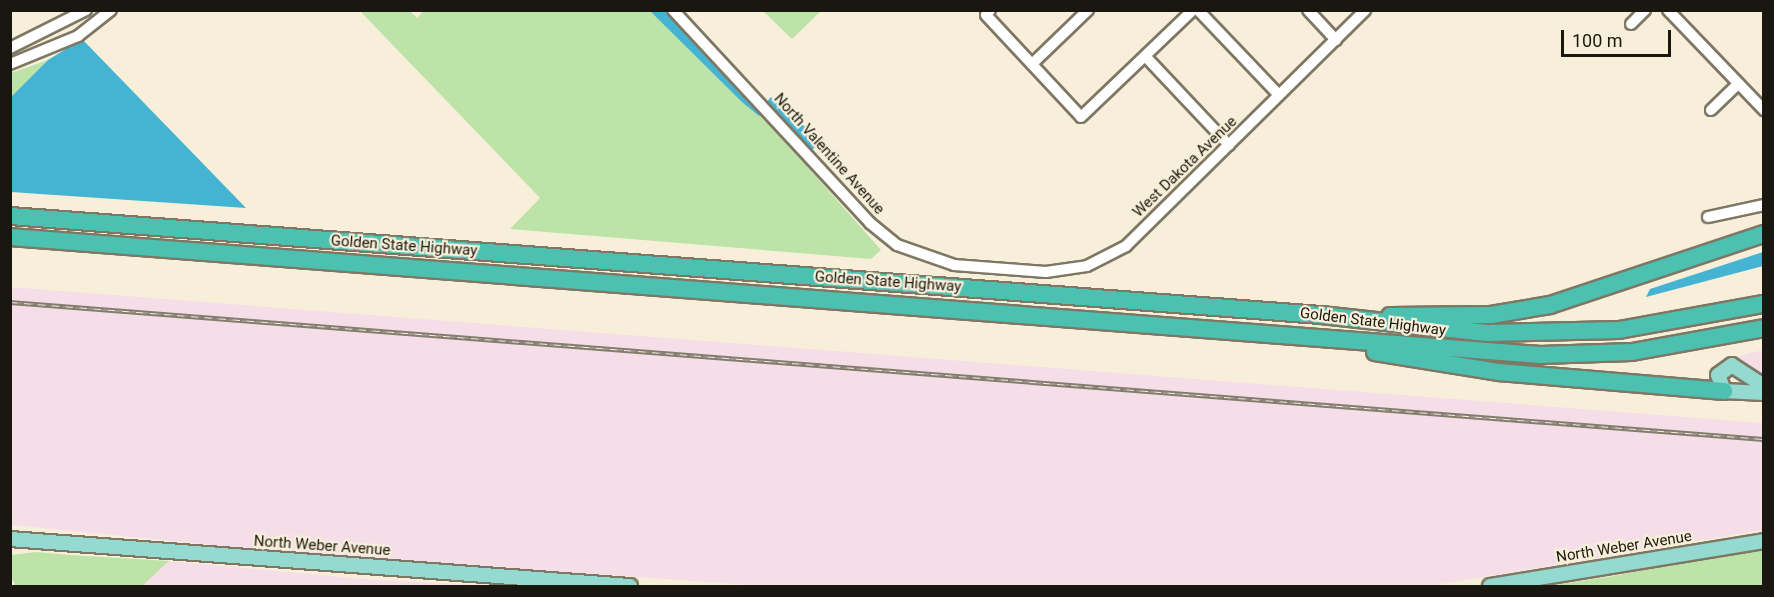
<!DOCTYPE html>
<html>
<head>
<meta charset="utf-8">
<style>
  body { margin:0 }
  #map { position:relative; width:1774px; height:597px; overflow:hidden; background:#f7efd9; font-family:Roboto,sans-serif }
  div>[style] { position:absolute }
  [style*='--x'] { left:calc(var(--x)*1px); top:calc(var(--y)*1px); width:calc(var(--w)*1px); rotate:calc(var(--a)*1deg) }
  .industrial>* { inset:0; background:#f6dee9 }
  .green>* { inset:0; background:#bde3a9 }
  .water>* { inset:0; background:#45b4d3 }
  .roads { filter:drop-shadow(2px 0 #7e7763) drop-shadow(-2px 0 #7e7763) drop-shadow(0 2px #7e7763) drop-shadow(0 -2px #7e7763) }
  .minor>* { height:10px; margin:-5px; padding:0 5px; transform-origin:5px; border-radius:5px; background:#fff }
  .major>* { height:14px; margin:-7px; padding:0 7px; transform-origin:7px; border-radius:7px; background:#94dad0 }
  .highway>* { height:16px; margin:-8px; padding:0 8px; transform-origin:8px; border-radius:8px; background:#4cc1b1 }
  .rail>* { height:4.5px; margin-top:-2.25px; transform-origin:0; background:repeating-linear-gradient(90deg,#f7efd9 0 7px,#827d6e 0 14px); box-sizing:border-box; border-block:2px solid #827d6e }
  span { translate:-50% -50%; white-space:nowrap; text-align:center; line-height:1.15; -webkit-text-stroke:4.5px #f7efd9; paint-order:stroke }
  .street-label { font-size:15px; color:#19170f }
  .frame { position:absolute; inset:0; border:12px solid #19170f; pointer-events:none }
  .scale { position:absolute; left:1561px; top:30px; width:110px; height:27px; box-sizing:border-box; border:3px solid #19170f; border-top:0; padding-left:8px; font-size:18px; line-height:21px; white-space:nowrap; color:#19170f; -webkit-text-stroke:4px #f7efd9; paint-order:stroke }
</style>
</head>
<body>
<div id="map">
  <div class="industrial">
    <div style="clip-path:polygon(10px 287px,1763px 423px,1763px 530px,1429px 586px,761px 586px,597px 574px,607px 584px,11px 525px)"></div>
    <div style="clip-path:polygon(1763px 350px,1763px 378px,1738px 361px,1724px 360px)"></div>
    <div style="clip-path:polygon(169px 561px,375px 580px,504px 586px,142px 586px)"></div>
  </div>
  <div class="green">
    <div style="clip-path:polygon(424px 10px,650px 11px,775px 130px,881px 250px,871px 259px,510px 229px,540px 198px,360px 11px,410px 11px,417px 18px)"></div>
    <div style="clip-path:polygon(763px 11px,821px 11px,792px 39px)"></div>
    <div style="clip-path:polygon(48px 60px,11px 97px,11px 73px)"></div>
    <div style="clip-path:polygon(1763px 548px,1763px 586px,1549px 586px,1608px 577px)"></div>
    <div style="clip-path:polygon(36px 552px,70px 555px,169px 561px,142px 586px,16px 586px,11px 578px,11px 555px)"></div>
  </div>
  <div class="water">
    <div style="clip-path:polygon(650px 11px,668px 11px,765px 111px,759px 116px,742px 102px)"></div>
    <div style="clip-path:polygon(82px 39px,246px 208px,11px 192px,11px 97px,48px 60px)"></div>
    <div style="clip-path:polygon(771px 97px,786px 114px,824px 139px,812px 150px,766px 103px)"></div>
    <div style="clip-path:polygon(1763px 252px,1763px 266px,1646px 297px,1650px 289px)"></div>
  </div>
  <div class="roads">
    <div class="minor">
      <div style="--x:673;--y:10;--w:290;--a:47.2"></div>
      <div style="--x:870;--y:223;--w:35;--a:39"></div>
      <div style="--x:897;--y:245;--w:60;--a:19.3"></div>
      <div style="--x:954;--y:265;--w:92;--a:4.4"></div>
      <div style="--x:1046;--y:272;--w:41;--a:-8.3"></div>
      <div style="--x:1087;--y:266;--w:44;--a:-27.1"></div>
      <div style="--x:1126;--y:246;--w:336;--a:-44.6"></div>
      <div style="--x:990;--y:10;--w:6;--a:129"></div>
      <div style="--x:986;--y:15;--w:139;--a:47"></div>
      <div style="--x:1081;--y:117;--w:155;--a:-43.7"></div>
      <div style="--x:1198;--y:10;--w:117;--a:46.4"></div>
      <div style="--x:1308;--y:10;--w:41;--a:47"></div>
      <div style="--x:1668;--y:10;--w:139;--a:46.2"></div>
      <div style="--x:1631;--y:24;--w:20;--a:-45"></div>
      <div style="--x:10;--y:48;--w:85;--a:-26.6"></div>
      <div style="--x:1146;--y:57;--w:121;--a:46.7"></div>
      <div style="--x:10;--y:64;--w:74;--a:-22.4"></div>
      <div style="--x:78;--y:36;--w:42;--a:-38.2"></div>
      <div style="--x:1032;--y:64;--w:78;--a:-44"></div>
      <div style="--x:1711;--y:110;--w:37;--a:-44"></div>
      <div style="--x:1708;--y:217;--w:57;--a:-12.1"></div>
    </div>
    <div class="major">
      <div style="--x:1764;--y:386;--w:38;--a:-147"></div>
      <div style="--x:1732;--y:365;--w:17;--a:144"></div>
      <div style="--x:1718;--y:375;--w:17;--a:69"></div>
      <div style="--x:1724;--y:391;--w:40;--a:2.9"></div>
      <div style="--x:10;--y:539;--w:622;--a:4.34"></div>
      <div style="--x:1490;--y:586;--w:278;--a:-9.3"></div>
    </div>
    <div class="highway">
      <div style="--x:10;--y:216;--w:1315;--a:4.32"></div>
      <div style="--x:1321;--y:315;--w:167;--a:6.2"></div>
      <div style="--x:1487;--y:333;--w:132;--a:-1.3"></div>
      <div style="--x:1619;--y:330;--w:147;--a:-10.2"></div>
      <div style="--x:10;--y:237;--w:1535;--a:4.41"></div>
      <div style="--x:1540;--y:355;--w:92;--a:-1.9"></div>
      <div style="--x:1632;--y:352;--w:134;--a:-10.3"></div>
      <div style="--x:1390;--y:316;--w:101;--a:-0.6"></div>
      <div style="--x:1491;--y:315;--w:60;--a:-9.6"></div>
      <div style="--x:1550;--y:305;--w:225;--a:-18.4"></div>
      <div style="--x:1375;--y:352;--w:126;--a:9.2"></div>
      <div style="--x:1499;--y:372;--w:226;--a:4.8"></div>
    </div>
  </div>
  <div class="rail">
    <div style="--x:10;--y:302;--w:1759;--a:4.47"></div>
  </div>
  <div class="street-label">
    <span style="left:829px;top:154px;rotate:48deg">North Valentine Avenue</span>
    <span style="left:1185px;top:167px;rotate:-44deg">West Dakota Avenue</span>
    <span style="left:404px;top:246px;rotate:4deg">Golden State Highway</span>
    <span style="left:888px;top:282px;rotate:4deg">Golden State Highway</span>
    <span style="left:1373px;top:322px;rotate:7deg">Golden State Highway</span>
    <span style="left:322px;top:546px;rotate:4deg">North Weber Avenue</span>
    <span style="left:1624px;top:547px;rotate:-9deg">North Weber Avenue</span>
  </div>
  <div class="frame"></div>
  <div class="scale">100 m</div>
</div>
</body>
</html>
